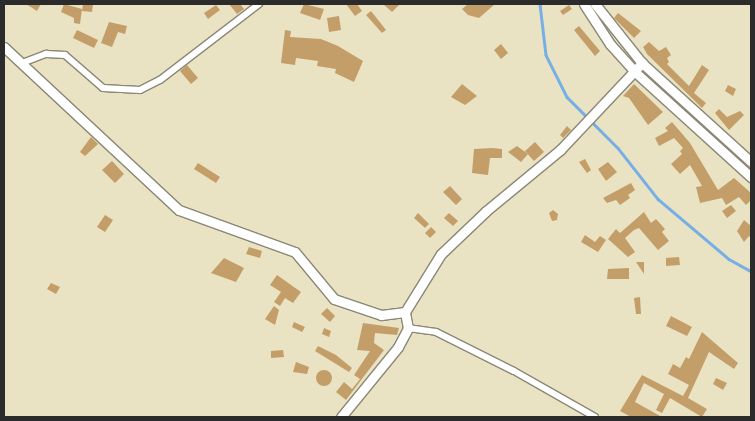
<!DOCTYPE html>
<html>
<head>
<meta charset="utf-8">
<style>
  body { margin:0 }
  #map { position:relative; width:755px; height:421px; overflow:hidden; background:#eae3c3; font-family:"Libre Caslon Text",serif }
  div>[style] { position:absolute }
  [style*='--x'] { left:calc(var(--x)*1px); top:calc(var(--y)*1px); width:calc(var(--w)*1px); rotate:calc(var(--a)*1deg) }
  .stream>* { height:2.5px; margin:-1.25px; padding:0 1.25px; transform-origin:1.25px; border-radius:1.25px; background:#76afe6 }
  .building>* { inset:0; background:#c49e68 }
  .round { border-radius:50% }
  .roads { filter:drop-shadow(1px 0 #8a8777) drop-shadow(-1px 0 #8a8777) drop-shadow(0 1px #8a8777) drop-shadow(0 -1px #8a8777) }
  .street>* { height:6px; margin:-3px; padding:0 3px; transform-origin:3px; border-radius:3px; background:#fff }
  .secondary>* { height:9px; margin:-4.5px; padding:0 4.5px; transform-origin:4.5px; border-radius:4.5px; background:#fff }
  span { translate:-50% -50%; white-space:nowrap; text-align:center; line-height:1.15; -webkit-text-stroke:4.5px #f6f6f2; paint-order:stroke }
  .frame { position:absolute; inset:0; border:5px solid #2b2b2b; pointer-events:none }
</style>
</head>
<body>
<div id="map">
  <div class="stream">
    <div style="--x:540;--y:4;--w:51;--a:83.3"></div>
    <div style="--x:546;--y:55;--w:47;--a:63.4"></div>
    <div style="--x:567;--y:97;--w:72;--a:45"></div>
    <div style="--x:618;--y:148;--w:65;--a:51.9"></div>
    <div style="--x:658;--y:199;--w:93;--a:40.2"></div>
    <div style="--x:729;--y:259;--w:25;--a:29"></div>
  </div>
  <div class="building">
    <div style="clip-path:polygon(26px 4px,41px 4px,37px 11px)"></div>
    <div style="clip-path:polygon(64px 4px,82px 9px,80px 24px,74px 23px,74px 18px,61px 12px)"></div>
    <div style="clip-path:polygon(83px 4px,93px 4px,92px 12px,82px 11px)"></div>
    <div style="clip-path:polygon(229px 4px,240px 4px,244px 9px,237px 14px)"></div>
    <div style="clip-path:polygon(304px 4px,324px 9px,320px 20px,300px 13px)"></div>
    <div style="clip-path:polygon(346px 4px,357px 4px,362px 11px,355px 16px)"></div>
    <div style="clip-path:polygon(383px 4px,400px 4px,392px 12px)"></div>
    <div style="clip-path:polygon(468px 4px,495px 4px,479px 18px,468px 15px,462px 9px)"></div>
    <div style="clip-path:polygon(216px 5px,220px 10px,208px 19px,204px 13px)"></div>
    <div style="clip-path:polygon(569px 5px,572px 9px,563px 15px,560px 11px)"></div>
    <div style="clip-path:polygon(371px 11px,386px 30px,382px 33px,366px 15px)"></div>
    <div style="clip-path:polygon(618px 13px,641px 31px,634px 38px,614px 18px)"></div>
    <div style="clip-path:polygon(339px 16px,341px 30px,329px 32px,327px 18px)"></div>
    <div style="clip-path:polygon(109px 22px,127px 26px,125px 34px,118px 32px,112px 47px,101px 43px)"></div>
    <div style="clip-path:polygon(579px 26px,600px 51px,595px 56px,574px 30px)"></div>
    <div style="clip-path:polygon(77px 30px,98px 40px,94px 48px,73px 38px)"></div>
    <div style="clip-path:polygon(285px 30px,291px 31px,290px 37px,321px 39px,338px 46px,363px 61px,354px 82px,335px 73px,336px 69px,317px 66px,318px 61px,296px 58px,295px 65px,281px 63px)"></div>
    <div style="clip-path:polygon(649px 42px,659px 51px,666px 47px,671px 55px,667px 58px,669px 62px,667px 64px,689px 86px,702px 65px,709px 70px,694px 93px,706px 103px,702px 108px,647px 54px,643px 47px)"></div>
    <div style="clip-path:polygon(501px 44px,508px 53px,501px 59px,494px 50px)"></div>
    <div style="clip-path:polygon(187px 65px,198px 78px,191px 84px,180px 71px)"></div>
    <div style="clip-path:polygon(462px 84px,477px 96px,465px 105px,451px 97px)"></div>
    <div style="clip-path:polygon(634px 84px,663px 112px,648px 125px,629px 98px,623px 96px)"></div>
    <div style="clip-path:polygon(728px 85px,736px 89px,733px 96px,725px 91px)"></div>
    <div style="clip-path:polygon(719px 109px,727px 117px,740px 111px,744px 115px,729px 130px,715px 113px)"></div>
    <div style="clip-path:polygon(672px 122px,690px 143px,718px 190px,734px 178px,751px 193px,751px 200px,746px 205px,739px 197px,726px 205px,722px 198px,700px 203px,696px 187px,702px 186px,690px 165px,680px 174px,671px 164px,682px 154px,680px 151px,683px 148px,674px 138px,659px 146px,655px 138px,668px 131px,665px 128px)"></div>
    <div style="clip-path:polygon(567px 126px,571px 130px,563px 138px,560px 135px)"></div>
    <div style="clip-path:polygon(91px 137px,98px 144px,85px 156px,80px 152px)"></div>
    <div style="clip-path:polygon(535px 142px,544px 152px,534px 161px,525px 151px)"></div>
    <div style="clip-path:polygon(517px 146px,528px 154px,521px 162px,508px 152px)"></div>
    <div style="clip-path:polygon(492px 148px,502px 149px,502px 158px,490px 158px,488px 175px,472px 173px,474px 149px)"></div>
    <div style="clip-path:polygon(585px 159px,591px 170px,587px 173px,579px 162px)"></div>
    <div style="clip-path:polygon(112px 161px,124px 174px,115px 183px,102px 170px)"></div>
    <div style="clip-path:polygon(608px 162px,617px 172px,606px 181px,598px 169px)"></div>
    <div style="clip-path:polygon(198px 163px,220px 177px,216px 183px,194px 169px)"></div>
    <div style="clip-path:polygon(631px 183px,635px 190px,628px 195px,630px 198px,620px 205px,616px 200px,607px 203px,603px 198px)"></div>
    <div style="clip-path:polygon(450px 186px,462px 199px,456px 205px,443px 192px)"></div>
    <div style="clip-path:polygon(731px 205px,736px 211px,727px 218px,722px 211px)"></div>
    <div style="clip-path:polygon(553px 210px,558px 214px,557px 220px,552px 221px,549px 213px)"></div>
    <div style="clip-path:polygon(644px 212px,651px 223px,656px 219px,665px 229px,662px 232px,669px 241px,658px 250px,639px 228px,634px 230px,625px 238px,635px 252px,628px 257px,608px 239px,616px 229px,620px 233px)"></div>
    <div style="clip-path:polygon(418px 213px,429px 224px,425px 228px,414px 218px)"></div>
    <div style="clip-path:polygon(449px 213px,458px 221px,453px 226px,444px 218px)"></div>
    <div style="clip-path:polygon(105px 215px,113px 220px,105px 232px,97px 227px)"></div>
    <div style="clip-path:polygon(744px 220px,751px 226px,751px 238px,749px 236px,744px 242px,737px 231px)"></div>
    <div style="clip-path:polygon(431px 227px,436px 232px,430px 238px,425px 233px)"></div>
    <div style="clip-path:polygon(585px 235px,595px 242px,600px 236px,606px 240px,598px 252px,581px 242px)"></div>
    <div style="clip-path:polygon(249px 247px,262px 251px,260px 258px,246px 254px)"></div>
    <div style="clip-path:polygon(679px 257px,680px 265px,666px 266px,666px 258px)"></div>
    <div style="clip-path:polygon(224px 258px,244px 268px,236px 282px,211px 273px)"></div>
    <div style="clip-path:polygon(636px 262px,644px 262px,644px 274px)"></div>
    <div style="clip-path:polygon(629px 268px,629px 279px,607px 279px,608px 269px)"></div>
    <div style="clip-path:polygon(277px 275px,301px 292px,293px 303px,285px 298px,280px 306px,274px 302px,281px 292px,270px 285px)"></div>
    <div style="clip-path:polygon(51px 283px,60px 287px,56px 294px,47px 289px)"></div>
    <div style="clip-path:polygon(640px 297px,641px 314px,636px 314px,634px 298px)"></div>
    <div style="clip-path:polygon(274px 306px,279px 310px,275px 325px,265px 319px)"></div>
    <div style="clip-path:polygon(327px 308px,335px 316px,330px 322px,321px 314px)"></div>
    <div style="clip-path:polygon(671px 316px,692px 327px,687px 336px,666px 326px)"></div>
    <div style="clip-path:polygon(294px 322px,305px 327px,302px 332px,292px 327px)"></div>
    <div style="clip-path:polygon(363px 323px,399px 328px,397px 335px,375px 333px,374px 343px,384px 350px,346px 400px,336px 392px,344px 382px,352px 389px,360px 379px,354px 375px,370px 351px,357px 350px)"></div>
    <div style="clip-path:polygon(324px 328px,331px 331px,329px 337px,322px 334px)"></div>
    <div style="clip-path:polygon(702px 332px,738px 363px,734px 369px,709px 352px,688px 398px,707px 409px,702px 417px,670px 398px,662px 413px,656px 410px,664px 394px,644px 383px,635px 402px,662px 417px,631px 417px,620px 411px,642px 375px,683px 396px,689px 385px,668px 374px,673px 364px,680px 368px,686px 357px,689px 359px)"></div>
    <div style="clip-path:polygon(318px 346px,336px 355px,352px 368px,349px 372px,315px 351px)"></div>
    <div style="clip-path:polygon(283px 350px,284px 357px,271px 358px,271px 351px)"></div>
    <div style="clip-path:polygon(296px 362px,309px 367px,307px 374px,293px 372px)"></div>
    <div class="round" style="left:316px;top:370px;width:16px;height:16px"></div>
    <div style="clip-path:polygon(716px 378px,727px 383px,723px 390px,713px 384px)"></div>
  </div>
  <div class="roads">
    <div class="street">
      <div style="--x:22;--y:63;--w:26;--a:-21"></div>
      <div style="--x:46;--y:54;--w:19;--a:3"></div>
      <div style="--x:65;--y:55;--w:50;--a:41"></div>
      <div style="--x:103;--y:88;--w:37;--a:3"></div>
      <div style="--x:140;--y:90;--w:22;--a:-27"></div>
      <div style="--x:160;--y:80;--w:125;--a:-37.5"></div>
      <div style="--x:408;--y:328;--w:28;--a:8"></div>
      <div style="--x:436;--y:332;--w:87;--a:26.6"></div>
      <div style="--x:514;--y:371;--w:93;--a:29.6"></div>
    </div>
    <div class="secondary">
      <div style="--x:584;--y:4;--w:48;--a:57"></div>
      <div style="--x:610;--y:44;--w:36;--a:48"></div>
      <div style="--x:634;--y:71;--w:158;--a:42.2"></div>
      <div style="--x:595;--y:4;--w:75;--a:51.5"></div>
      <div style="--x:642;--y:63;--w:147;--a:42.2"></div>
      <div style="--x:4;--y:47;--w:239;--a:43"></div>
      <div style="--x:179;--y:210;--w:123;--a:19.9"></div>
      <div style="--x:295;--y:252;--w:61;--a:50.3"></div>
      <div style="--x:334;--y:299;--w:50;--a:18.8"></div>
      <div style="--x:381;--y:315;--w:24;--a:-7"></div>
      <div style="--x:405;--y:312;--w:68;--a:-58.2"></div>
      <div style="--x:441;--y:254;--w:62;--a:-43.7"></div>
      <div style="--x:486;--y:211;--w:96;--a:-39.5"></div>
      <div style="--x:560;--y:150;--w:120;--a:-46.7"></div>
      <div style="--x:341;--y:417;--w:90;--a:-50.8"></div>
      <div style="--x:398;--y:347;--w:21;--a:-62"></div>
      <div style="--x:408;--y:328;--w:16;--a:-101"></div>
    </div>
  </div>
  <div class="frame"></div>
</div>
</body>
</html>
